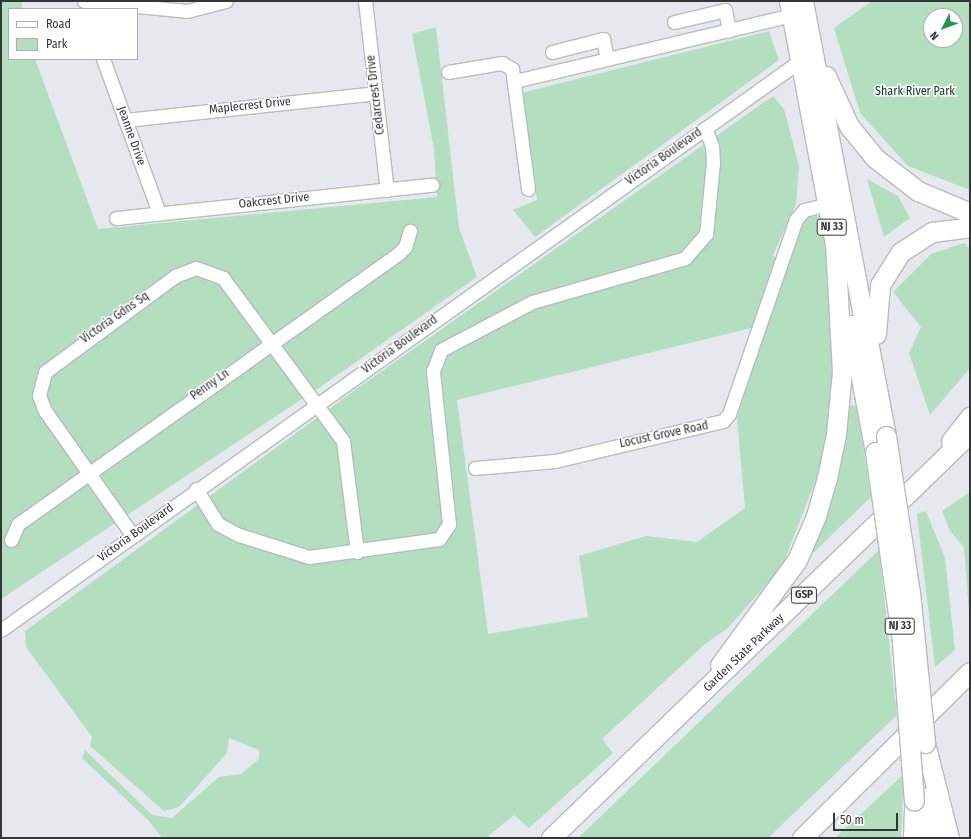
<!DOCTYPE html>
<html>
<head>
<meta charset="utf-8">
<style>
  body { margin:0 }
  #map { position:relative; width:971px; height:839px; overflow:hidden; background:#e5e9ee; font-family:"Fira Sans Condensed",sans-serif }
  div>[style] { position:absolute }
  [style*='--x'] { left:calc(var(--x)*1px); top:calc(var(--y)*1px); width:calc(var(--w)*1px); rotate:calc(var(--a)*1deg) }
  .green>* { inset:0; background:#b3debf }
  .roads { filter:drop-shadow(1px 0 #b8bbc0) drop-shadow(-1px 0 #b8bbc0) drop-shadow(0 1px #b8bbc0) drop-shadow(0 -1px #b8bbc0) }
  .minor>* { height:13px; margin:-6.5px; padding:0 6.5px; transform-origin:6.5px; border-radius:6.5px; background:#fff }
  .highway>* { height:19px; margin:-9.5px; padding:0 9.5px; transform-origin:9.5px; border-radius:9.5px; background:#fff }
  .bridges { filter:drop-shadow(1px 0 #b8bbc0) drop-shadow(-1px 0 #b8bbc0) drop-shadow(0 1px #b8bbc0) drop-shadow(0 -1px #b8bbc0) }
  .highway-bridge>* { height:19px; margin:-9.5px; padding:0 9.5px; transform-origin:9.5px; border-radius:9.5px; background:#fff }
  span { translate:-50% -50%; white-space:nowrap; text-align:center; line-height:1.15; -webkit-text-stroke:3px #fff; paint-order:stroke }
  .shield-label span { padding:1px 3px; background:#fff; border:1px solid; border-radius:3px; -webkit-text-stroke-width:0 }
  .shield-label { font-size:11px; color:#343537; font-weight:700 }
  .park-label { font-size:12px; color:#083b20 }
  .street-label { font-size:12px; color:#343537 }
  .frame { position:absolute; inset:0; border:2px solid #343537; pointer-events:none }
  .legend { position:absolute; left:8px; top:8px; width:130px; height:52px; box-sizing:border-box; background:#fff; border:1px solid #aeaeaf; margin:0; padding:5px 7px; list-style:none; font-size:12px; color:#343537 }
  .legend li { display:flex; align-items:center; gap:8px; height:20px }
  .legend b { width:20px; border:1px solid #aeaeaf }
  .north { position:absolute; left:923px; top:8px; width:40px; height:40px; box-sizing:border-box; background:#fff; border:1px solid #aeaeaf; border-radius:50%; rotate:228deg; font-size:11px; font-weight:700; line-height:16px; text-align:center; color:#343537 }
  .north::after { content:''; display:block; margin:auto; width:14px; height:18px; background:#24934c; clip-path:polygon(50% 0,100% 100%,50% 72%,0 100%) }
  .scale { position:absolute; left:833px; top:813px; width:65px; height:18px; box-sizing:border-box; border:2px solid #343537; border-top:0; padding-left:5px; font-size:12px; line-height:14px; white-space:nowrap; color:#343537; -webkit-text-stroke:3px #fff; paint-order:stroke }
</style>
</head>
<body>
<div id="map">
  <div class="green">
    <div style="clip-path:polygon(1px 1px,22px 1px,22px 9px,9px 9px,9px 59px,35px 59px,98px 229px,437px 197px,434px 149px,412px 34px,436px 27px,459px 228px,477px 277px,323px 385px,1px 599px)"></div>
    <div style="clip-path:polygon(evenodd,872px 1px,970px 1px,970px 190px,908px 166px,860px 113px,834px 28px,872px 1px,931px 16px,955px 16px,955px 40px,931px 40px,931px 16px)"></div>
    <div style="clip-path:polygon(769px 31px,779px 60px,535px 237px,513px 210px,537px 200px,521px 93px)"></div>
    <div style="clip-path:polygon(773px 96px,784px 109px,799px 166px,796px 204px,773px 255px,780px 265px,759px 326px,457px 400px,488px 634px,588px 617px,579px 556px,646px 536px,697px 542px,745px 508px,737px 418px,794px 241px,804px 217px,820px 216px,828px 255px,836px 395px,823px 461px,782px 567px,728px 628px,705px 644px,602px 739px,613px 753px,529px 828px,514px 815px,486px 838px,162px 838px,149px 821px,82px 758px,85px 750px,152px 815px,172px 818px,219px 777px,241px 774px,259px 759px,259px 750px,229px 738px,227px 753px,179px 807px,164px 811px,90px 746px,92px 737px,26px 647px,25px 631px,355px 390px)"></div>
    <div style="clip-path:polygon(867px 179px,898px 196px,910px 218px,884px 237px)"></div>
    <div style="clip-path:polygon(964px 243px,970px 249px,970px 368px,930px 415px,909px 353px,921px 327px,893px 292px,931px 254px)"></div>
    <div style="clip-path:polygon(848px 405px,857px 406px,871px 497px,808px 558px,833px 495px)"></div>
    <div style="clip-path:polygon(970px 492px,970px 627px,964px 547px,950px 531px,942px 511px)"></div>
    <div style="clip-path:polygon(926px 511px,945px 558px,955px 650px,935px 667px,917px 514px)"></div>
    <div style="clip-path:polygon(879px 550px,897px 715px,768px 838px,578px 838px)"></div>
    <div style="clip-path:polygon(904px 774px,901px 838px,835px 838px)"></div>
  </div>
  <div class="roads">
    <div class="minor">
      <div style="--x:84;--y:1;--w:103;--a:5.5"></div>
      <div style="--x:187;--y:11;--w:40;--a:-14.4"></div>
      <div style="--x:365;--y:1;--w:190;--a:83.4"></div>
      <div style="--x:674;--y:22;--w:52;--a:-13.2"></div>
      <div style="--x:725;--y:10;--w:21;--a:79"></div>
      <div style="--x:552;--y:52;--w:53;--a:-14.3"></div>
      <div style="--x:603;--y:39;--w:20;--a:79"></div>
      <div style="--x:607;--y:59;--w:190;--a:-13.4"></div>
      <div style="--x:103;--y:59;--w:164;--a:70"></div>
      <div style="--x:448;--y:72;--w:55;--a:-9.5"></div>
      <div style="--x:502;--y:63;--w:12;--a:31"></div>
      <div style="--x:512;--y:69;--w:121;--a:82.4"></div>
      <div style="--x:515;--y:81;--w:95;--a:-13.4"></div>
      <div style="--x:125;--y:120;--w:252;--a:-6.1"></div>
      <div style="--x:116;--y:218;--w:318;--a:-6"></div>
      <div style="--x:475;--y:468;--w:80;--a:-5"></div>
      <div style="--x:555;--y:461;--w:173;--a:-13.4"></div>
      <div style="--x:723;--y:421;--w:9;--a:-49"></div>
      <div style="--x:729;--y:414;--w:206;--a:-71"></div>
      <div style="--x:796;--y:219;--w:12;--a:-48"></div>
      <div style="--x:804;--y:210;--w:25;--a:-14"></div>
      <div style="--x:196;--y:489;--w:41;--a:57.8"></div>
      <div style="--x:218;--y:524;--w:24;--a:28"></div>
      <div style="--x:239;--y:535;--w:73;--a:17.4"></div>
      <div style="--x:309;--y:557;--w:131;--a:-7.9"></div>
      <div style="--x:439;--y:539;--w:18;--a:-56"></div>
      <div style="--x:449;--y:524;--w:154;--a:-96"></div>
      <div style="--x:433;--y:371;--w:22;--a:-69"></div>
      <div style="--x:441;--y:350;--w:103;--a:-27.8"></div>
      <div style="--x:532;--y:302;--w:159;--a:-16"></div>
      <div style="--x:685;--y:258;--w:32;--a:-49"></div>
      <div style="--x:706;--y:234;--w:71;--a:-84.4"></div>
      <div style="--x:713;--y:163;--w:17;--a:-93"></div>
      <div style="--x:712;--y:146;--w:19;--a:-111"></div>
      <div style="--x:133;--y:536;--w:153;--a:-125.1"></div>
      <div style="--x:45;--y:411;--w:17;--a:-111"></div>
      <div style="--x:39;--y:395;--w:24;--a:-75"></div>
      <div style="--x:45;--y:372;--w:162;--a:-36.4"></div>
      <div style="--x:175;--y:276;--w:22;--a:-21"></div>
      <div style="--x:196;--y:268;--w:29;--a:20"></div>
      <div style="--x:223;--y:278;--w:202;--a:53.6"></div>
      <div style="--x:343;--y:441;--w:112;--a:82.8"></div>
      <div style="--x:11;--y:540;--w:17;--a:-66"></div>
      <div style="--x:18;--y:524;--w:466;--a:-35.4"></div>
      <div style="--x:398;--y:254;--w:10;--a:-45"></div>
      <div style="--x:405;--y:247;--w:17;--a:-73"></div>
      <div style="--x:1;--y:630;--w:981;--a:-35.46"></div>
    </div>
    <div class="highway">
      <div style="--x:789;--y:1;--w:258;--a:79.3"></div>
      <div style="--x:803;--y:1;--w:443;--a:79.2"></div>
      <div style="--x:826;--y:76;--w:55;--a:65.3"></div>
      <div style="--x:849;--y:126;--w:41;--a:50.9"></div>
      <div style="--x:875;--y:158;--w:54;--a:37.5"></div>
      <div style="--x:918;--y:191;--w:56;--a:22.9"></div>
      <div style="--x:851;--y:325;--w:129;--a:79.3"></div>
      <div style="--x:876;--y:334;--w:49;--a:-85.3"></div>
      <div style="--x:880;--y:285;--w:39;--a:-58"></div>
      <div style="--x:901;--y:252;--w:37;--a:-33"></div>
      <div style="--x:932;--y:232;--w:38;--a:-7"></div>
      <div style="--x:951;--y:441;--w:31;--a:-52"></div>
      <div style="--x:720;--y:665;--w:130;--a:-53.7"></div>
      <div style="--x:797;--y:560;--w:48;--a:-66.6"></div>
      <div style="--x:816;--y:516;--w:40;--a:-74"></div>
      <div style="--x:827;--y:478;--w:45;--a:-78.4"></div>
      <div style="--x:836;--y:434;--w:62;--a:-84.5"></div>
      <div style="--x:842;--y:372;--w:129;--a:-93.1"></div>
      <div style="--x:925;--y:743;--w:98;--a:75.8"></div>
      <div style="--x:928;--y:797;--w:41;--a:88.6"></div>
      <div style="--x:551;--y:838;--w:583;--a:-44.03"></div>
      <div style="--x:802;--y:838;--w:236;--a:-44.7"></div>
      <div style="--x:913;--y:838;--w:37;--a:-88"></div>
    </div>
  </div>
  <div class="bridges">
    <div class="highway-bridge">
      <div style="--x:886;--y:436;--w:158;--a:81.3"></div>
      <div style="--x:910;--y:592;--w:152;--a:84.3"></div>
      <div style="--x:875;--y:452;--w:192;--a:81.9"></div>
      <div style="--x:902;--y:642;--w:159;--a:85.7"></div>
    </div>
  </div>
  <div class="shield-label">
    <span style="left:832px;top:227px">NJ 33</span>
    <span style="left:804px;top:595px">GSP</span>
    <span style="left:900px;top:626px">NJ 33</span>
  </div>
  <div class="park-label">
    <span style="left:915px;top:92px">Shark River Park</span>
  </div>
  <div class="street-label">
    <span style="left:376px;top:95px;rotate:-97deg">Cedarcrest Drive</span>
    <span style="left:250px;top:106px;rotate:-6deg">Maplecrest Drive</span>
    <span style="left:131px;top:136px;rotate:70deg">Jeanne Drive</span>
    <span style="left:664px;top:157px;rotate:-35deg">Victoria Boulevard</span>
    <span style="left:274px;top:201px;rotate:-6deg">Oakcrest Drive</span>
    <span style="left:115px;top:318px;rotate:-35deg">Victoria Gdns Sq</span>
    <span style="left:400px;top:345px;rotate:-36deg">Victoria Boulevard</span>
    <span style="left:210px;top:385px;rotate:-35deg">Penny Ln</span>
    <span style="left:664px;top:435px;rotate:-12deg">Locust Grove Road</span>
    <span style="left:136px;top:533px;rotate:-36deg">Victoria Boulevard</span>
    <span style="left:744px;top:653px;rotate:-44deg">Garden State Parkway</span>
  </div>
  <div class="frame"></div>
  <ul class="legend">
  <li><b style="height:5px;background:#fff"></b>Road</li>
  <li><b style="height:11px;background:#b3debf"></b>Park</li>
  </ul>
  <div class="north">N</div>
  <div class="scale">50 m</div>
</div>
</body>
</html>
